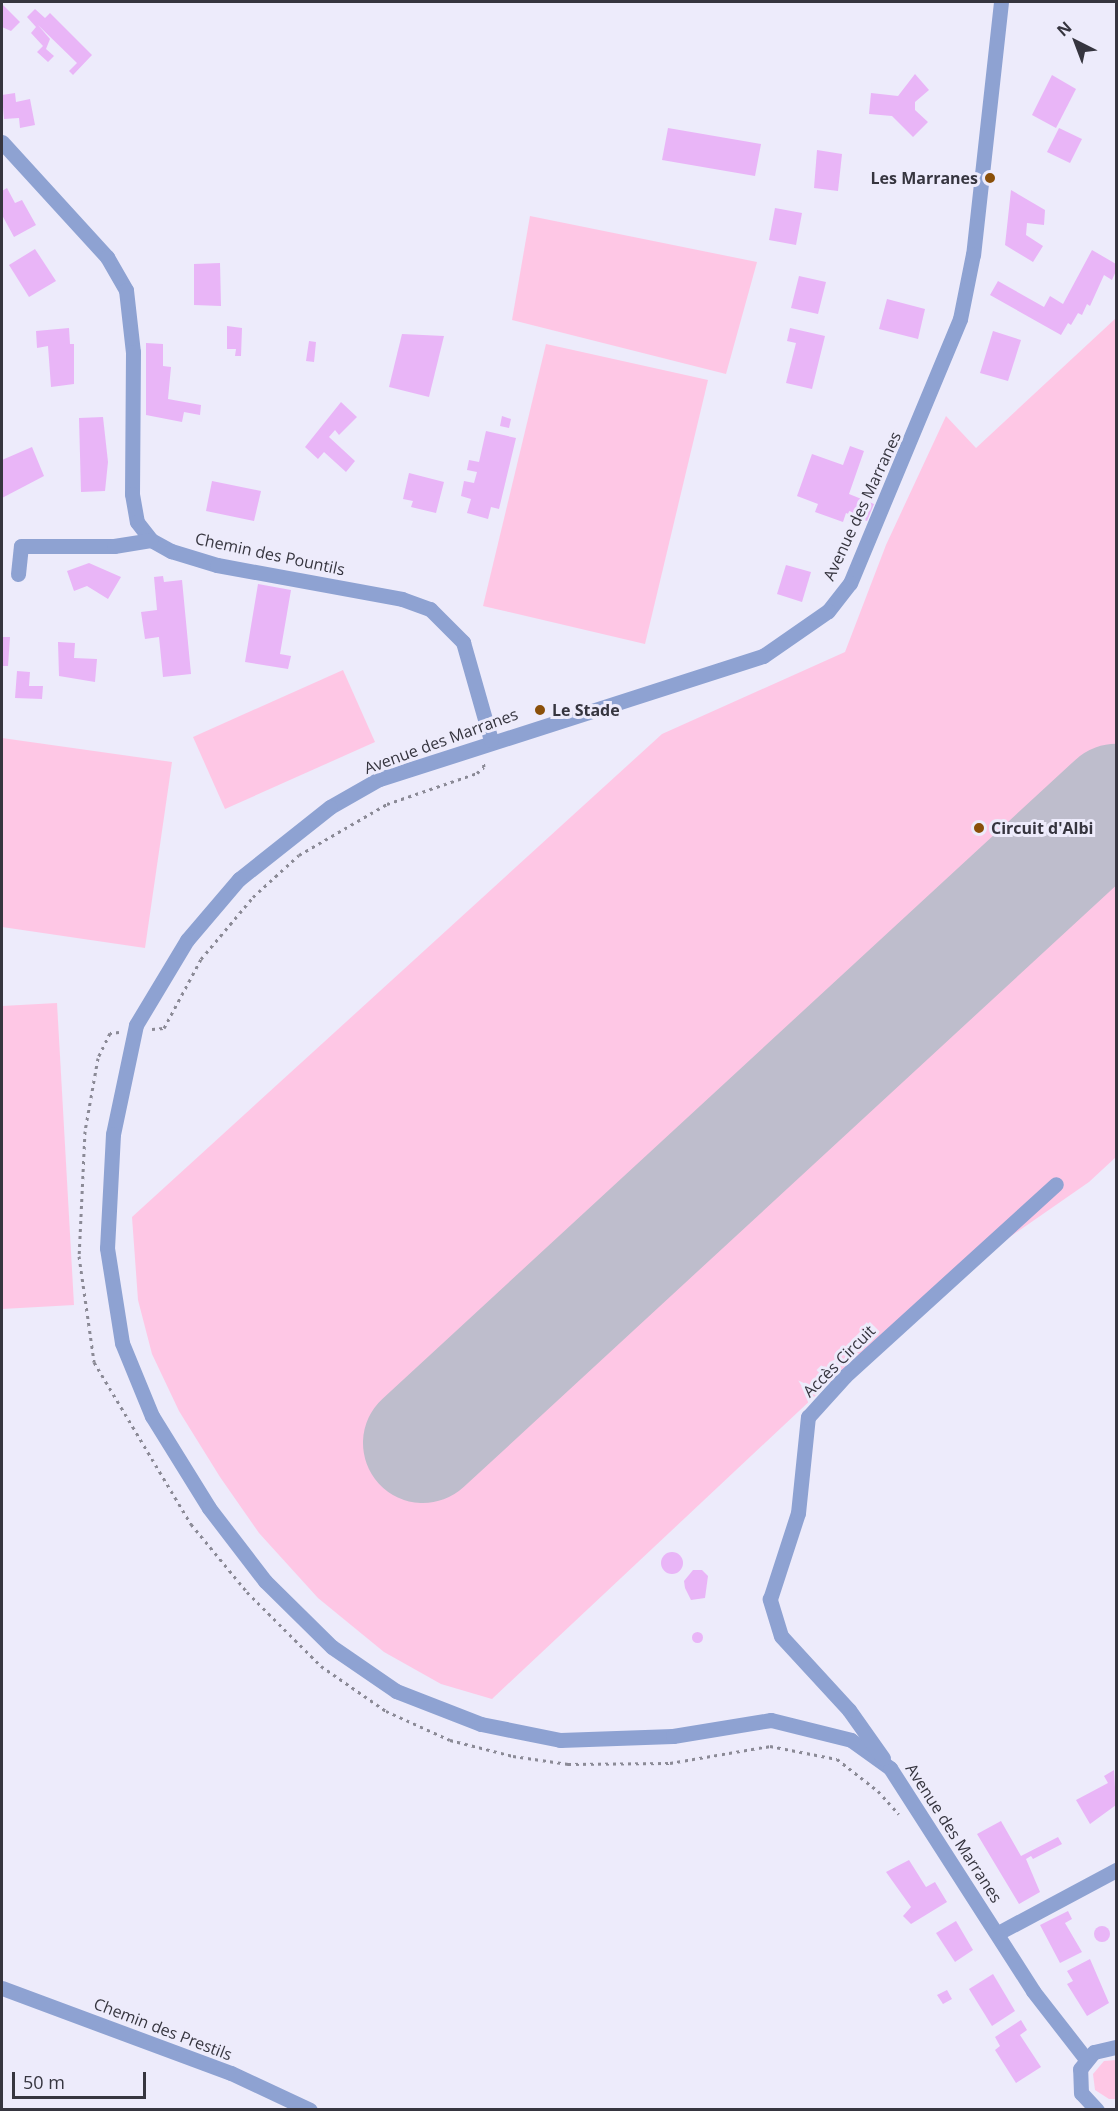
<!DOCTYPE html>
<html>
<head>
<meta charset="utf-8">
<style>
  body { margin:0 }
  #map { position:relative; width:1118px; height:2111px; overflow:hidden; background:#edebfb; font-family:"Open Sans",sans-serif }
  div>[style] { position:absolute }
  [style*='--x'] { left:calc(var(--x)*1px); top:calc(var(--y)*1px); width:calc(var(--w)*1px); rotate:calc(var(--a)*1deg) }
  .green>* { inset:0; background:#fec7e5 }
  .runway>* { height:120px; margin:-60px; padding:0 60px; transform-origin:60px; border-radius:60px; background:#bebdcc }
  .building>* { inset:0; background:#e9b5f7 }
  .round { border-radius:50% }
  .path>* { height:3px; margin-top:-1.5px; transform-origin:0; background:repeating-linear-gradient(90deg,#8b8a96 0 3px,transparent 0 7.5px) }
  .minor>* { height:15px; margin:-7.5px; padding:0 7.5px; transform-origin:7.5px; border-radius:7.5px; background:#8ea2d2 }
  .dots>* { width:16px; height:16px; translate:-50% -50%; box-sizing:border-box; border:3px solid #edebfb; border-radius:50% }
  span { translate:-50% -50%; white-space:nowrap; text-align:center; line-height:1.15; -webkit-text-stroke:6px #edebfb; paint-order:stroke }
  .poi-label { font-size:16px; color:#36353f; font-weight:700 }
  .right { translate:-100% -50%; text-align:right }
  .left { translate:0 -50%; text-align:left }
  .street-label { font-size:16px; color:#36353f }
  .frame { position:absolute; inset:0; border:3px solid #36353f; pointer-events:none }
  .north { position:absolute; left:1046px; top:12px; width:60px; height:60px; -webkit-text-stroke:4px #edebfb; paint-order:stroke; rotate:318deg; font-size:16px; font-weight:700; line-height:24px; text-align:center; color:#36353f }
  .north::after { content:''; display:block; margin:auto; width:21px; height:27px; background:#36353f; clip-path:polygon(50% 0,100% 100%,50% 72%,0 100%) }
  .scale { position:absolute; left:12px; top:2072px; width:134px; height:27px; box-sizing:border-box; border:3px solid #36353f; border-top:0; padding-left:8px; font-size:18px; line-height:21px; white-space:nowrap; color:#36353f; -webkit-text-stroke:4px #edebfb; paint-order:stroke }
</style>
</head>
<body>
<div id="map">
  <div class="green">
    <div style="clip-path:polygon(530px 216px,757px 262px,726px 374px,512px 320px)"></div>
    <div style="clip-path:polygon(evenodd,1116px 318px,1116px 1157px,1089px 1182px,984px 1255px,847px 1366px,492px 1699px,441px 1684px,384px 1652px,318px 1598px,259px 1533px,220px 1477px,179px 1411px,152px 1354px,138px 1300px,132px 1217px,662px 734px,845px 652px,886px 545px,946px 416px,976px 448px,1116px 318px,895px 952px,951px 1012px,450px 1473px,394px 1410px,895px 952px)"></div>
    <div style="clip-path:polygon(546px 344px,708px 380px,645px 644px,483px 606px)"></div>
    <div style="clip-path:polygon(343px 670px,375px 742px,225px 809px,193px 737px)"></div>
    <div style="clip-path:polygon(2px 738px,172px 762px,145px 948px,2px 927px)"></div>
    <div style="clip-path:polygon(57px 1003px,74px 1305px,2px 1309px,2px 1006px)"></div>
    <div style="clip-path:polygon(1116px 2060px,1116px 2099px,1109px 2099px,1095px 2090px,1093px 2074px,1104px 2061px)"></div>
  </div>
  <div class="runway">
    <div style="--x:423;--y:1443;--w:943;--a:-42.68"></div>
  </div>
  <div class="building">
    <div style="clip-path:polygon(2px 4px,20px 22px,11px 31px,2px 27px)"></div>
    <div style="clip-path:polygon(35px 9px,45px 18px,50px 13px,92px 55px,73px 75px,69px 71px,77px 63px,38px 25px,50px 39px,46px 49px,54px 56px,48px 62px,37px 52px,43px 46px,31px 33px,36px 27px,27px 17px)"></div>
    <div style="clip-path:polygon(915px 74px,929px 90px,915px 102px,915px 110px,928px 122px,913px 137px,892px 116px,869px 114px,871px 93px,898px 96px)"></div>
    <div style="clip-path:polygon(1052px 75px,1076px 89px,1056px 128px,1032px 115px)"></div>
    <div style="clip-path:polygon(15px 93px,16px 102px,30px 99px,35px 125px,20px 128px,19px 118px,4px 119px,2px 95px)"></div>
    <div style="clip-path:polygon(668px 128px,761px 144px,755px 176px,662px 160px)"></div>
    <div style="clip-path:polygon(1059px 128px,1082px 139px,1070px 163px,1047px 152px)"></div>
    <div style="clip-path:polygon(817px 150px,842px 154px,838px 191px,814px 188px)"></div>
    <div style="clip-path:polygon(7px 188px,15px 203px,22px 200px,36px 225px,14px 237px,2px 215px,2px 191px)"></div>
    <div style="clip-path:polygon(1011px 190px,1045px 210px,1044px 225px,1027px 223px,1026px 235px,1043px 246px,1033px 262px,1005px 245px)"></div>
    <div style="clip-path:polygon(775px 208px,802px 213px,796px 245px,769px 240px)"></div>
    <div style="clip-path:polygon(35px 249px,56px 281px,29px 297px,9px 265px)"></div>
    <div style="clip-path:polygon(1092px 250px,1116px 264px,1116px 271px,1112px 280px,1104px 275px,1090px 306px,1087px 304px,1082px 315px,1078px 313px,1071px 325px,1068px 323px,1061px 335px,990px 295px,998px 281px,1044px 307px,1050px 296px,1063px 304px)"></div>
    <div style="clip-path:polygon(220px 263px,221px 306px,194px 305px,194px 264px)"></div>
    <div style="clip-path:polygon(799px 276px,826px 282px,818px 314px,791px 308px)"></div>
    <div style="clip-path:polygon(887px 299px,925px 309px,918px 339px,879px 329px)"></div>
    <div style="clip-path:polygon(227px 326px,242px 328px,241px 356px,235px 356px,236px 349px,227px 349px)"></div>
    <div style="clip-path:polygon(69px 328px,70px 344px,74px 344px,74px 384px,51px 387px,48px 346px,37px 348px,36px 331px)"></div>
    <div style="clip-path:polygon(790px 328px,825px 336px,812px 389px,786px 383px,796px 343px,787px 341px)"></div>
    <div style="clip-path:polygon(993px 331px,1021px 340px,1008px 381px,980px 373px)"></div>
    <div style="clip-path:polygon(402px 334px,444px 336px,429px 397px,389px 387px)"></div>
    <div style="clip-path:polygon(309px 341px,316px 342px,314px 362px,306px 361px)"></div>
    <div style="clip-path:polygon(146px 343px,163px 344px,163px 366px,171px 367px,168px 399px,201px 405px,200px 415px,184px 412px,182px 422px,146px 415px)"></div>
    <div style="clip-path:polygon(341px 402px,357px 417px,339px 435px,335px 430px,329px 437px,355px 461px,346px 472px,324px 452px,318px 459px,305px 447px)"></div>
    <div style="clip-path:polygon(502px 416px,511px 419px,509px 428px,500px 426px)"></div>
    <div style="clip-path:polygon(103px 417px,108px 462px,105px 491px,81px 492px,79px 418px)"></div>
    <div style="clip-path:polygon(486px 431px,516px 438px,499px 509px,491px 507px,488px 519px,467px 513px,471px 499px,461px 496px,464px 481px,474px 483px,477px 472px,467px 470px,469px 460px,479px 462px)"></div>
    <div style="clip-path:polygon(850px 446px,864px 451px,849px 494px,874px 504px,867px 521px,846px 513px,843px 522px,815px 512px,818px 504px,797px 496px,812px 454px,843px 465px)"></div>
    <div style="clip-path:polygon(32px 447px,44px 476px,2px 498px,2px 460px)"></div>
    <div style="clip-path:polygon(409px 473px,444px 482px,436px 513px,411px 507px,413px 501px,403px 499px)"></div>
    <div style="clip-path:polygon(212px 481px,261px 491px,254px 521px,206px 511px)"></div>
    <div style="clip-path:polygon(89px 563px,121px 577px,108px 599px,87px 586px,74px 591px,67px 571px)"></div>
    <div style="clip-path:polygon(786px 565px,811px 572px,802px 602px,777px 594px)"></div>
    <div style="clip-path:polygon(163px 576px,164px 582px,182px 580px,191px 674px,163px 677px,159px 637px,145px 639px,141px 612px,157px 610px,154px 577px)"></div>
    <div style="clip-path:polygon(258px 584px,291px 590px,280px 654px,291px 656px,288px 669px,245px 662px)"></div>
    <div style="clip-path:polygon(2px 637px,10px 637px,8px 666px,2px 666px)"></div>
    <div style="clip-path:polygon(58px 642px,75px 643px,74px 658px,97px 659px,95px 682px,59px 676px)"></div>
    <div style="clip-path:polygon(17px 671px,30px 672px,29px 686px,43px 686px,42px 699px,15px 698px)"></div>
    <div class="round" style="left:661px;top:1552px;width:22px;height:22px"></div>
    <div style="clip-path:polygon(693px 1570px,702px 1570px,708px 1576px,705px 1598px,691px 1600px,685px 1588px,684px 1581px)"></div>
    <div class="round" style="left:691.5px;top:1631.5px;width:11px;height:11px"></div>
    <div style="clip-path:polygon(1114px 1770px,1116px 1805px,1090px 1824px,1076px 1800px,1108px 1783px,1104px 1776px)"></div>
    <div style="clip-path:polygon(1001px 1821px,1021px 1856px,1058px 1837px,1062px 1844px,1033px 1859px,1031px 1856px,1026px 1859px,1040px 1892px,1019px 1904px,977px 1834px)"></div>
    <div style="clip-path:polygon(909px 1860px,926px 1887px,935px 1882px,947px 1902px,911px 1924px,903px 1916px,911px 1907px,886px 1872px)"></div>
    <div style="clip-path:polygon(1068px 1911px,1072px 1919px,1065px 1923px,1082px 1952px,1060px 1963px,1040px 1925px)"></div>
    <div style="clip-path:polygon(956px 1921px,973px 1950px,955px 1962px,936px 1933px)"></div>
    <div class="round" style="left:1094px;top:1926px;width:16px;height:16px"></div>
    <div style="clip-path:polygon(1090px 1959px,1109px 2003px,1087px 2016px,1067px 1984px,1073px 1981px,1067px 1971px)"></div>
    <div style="clip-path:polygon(993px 1974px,1015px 2011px,992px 2026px,969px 1989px)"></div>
    <div style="clip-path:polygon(947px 1990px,952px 1999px,943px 2004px,937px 1995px)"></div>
    <div style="clip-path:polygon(1021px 2020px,1027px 2030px,1020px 2035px,1041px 2067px,1016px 2083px,995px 2050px,1000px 2046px,995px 2037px)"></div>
  </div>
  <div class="path">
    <div style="--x:152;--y:1029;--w:12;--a:-5"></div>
    <div style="--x:164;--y:1028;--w:78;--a:-61.8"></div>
    <div style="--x:201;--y:959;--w:81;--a:-50"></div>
    <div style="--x:253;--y:897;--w:62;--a:-42.4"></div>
    <div style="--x:299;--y:855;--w:102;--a:-30.1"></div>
    <div style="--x:387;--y:804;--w:95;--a:-19"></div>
    <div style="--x:477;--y:773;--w:9;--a:-41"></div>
    <div style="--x:484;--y:767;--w:7;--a:-98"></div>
    <div style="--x:119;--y:1032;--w:9;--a:174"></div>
    <div style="--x:110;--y:1033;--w:28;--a:116"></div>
    <div style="--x:98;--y:1058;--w:74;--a:100.1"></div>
    <div style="--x:85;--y:1131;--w:125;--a:92.7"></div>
    <div style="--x:79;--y:1256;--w:107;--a:81.9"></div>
    <div style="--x:94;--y:1362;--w:189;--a:59.1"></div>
    <div style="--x:191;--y:1524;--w:88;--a:50.5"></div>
    <div style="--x:247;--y:1592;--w:105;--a:45"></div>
    <div style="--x:321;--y:1666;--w:79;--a:34.7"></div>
    <div style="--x:386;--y:1711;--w:70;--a:24.4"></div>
    <div style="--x:450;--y:1740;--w:65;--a:14.3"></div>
    <div style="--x:513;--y:1756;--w:56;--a:8.3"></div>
    <div style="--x:568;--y:1764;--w:102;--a:-0.6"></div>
    <div style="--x:670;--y:1763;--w:101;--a:-9.6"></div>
    <div style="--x:770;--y:1746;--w:68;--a:11"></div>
    <div style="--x:837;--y:1759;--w:52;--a:38"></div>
    <div style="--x:878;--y:1791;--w:31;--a:48"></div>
  </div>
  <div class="minor">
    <div style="--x:1001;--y:2;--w:254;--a:96.3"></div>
    <div style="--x:973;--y:254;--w:66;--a:101.3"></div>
    <div style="--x:960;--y:319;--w:286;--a:112.6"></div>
    <div style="--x:850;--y:583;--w:36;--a:128"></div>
    <div style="--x:828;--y:611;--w:79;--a:145.3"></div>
    <div style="--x:763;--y:656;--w:403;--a:162.2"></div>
    <div style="--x:379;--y:779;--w:56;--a:150.3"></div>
    <div style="--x:330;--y:807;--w:116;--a:141.6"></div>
    <div style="--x:239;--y:879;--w:80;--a:130.4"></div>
    <div style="--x:187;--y:940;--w:99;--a:121"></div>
    <div style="--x:136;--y:1025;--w:111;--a:101.9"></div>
    <div style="--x:113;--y:1134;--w:114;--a:93"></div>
    <div style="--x:107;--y:1248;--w:96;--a:81"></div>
    <div style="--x:122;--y:1343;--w:79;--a:67.7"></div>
    <div style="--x:152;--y:1416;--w:108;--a:58.2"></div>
    <div style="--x:209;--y:1508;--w:92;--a:52.5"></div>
    <div style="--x:265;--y:1581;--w:94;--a:44.6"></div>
    <div style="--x:332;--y:1647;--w:78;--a:34.5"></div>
    <div style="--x:396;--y:1691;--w:91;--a:21.2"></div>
    <div style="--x:481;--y:1724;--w:81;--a:11.4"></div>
    <div style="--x:560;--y:1740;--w:113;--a:-2"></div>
    <div style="--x:673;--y:1736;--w:99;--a:-9.3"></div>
    <div style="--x:771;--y:1720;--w:82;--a:14"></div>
    <div style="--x:851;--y:1740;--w:48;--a:35.7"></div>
    <div style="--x:890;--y:1768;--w:265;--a:57.3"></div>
    <div style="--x:1033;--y:1991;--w:86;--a:52.1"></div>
    <div style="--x:2;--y:142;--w:156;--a:47.6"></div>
    <div style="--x:107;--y:257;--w:38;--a:60"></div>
    <div style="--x:126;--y:290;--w:62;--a:83.6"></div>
    <div style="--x:133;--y:352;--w:142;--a:90.4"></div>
    <div style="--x:132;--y:494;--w:28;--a:80"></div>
    <div style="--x:137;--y:522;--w:23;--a:52"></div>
    <div style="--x:151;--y:540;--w:23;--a:29"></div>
    <div style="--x:171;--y:551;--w:48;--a:16.9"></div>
    <div style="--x:217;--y:565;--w:188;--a:10.4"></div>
    <div style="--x:402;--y:599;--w:30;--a:20"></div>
    <div style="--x:430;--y:609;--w:47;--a:45"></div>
    <div style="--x:463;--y:642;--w:102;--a:74.1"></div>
    <div style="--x:18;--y:574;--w:28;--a:-84"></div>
    <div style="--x:21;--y:546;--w:93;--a:0"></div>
    <div style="--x:114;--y:546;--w:37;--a:-9"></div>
    <div style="--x:883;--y:1758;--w:59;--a:-125.3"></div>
    <div style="--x:849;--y:1710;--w:100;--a:-132.6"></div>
    <div style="--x:781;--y:1636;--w:39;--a:-107"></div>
    <div style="--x:770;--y:1599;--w:90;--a:-72"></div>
    <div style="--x:798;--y:1513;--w:97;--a:-84.1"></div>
    <div style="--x:808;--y:1417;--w:55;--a:-47.9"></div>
    <div style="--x:845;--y:1376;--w:285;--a:-42.3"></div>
    <div style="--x:998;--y:1933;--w:134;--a:-28.1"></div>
    <div style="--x:2;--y:1988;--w:244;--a:20.4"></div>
    <div style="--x:231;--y:2073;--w:87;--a:25.1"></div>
    <div style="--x:1097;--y:2110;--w:23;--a:-133"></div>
    <div style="--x:1081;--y:2093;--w:24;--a:-92"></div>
    <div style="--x:1080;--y:2069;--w:22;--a:-51"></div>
    <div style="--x:1094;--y:2052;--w:23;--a:-13"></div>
  </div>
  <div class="dots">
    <div style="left:990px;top:178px;background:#8a4f09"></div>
    <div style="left:540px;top:710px;background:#8a4f09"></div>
    <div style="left:979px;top:828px;background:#8a4f09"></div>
  </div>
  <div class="poi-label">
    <span class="right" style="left:978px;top:178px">Les Marranes</span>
    <span class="left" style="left:552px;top:710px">Le Stade</span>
    <span class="left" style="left:991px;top:828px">Circuit d'Albi</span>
  </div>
  <div class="street-label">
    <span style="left:862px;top:506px;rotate:-65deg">Avenue des Marranes</span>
    <span style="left:270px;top:554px;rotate:12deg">Chemin des Pountils</span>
    <span style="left:441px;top:741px;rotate:-20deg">Avenue des Marranes</span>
    <span style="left:839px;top:1361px;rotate:-45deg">Accès Circuit</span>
    <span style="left:954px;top:1833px;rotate:57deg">Avenue des Marranes</span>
    <span style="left:163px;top:2029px;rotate:21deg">Chemin des Prestils</span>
  </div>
  <div class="frame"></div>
  <div class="north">N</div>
  <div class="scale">50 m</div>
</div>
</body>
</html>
